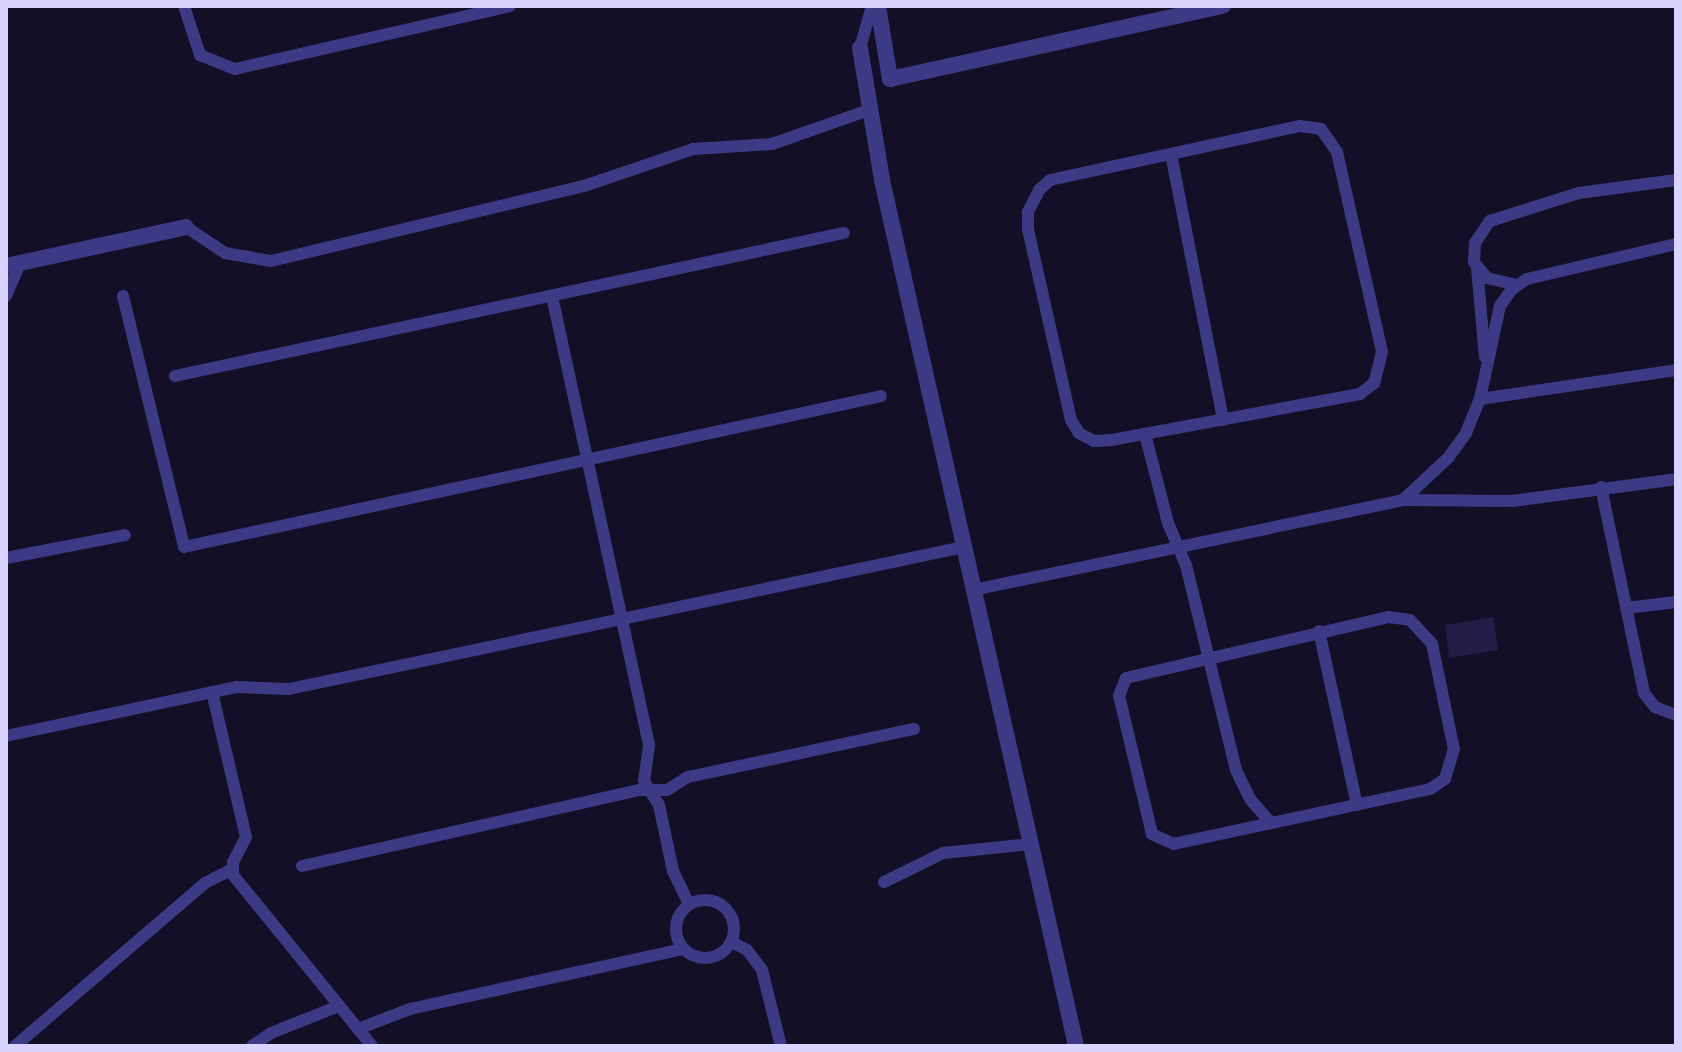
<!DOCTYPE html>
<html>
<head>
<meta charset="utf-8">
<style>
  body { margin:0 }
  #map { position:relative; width:1682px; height:1052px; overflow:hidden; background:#130f26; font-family:"Open Sans",sans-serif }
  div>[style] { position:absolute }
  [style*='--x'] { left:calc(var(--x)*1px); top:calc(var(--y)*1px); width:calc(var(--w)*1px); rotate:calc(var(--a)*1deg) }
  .building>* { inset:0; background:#241b47 }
  .minor>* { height:12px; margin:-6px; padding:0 6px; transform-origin:6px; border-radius:6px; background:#3d3a85 }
  .minor>.ring { margin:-6px; padding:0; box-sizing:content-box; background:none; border:12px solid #3d3a85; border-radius:50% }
  .tertiary>* { height:16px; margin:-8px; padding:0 8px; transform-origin:8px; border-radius:8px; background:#3d3a85 }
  span { translate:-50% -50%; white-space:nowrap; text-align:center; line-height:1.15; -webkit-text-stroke:6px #130f26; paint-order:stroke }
  .frame { position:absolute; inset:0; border:8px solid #d9d4ff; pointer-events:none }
</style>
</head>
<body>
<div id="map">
  <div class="building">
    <div style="clip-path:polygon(1493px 617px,1498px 650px,1449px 658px,1445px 625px)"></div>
  </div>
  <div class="minor">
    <div style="--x:184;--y:6;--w:52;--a:71.9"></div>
    <div style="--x:200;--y:55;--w:38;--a:22"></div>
    <div style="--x:235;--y:69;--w:282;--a:-12.9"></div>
    <div style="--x:860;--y:48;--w:44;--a:-74.1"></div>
    <div style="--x:1300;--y:126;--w:21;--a:8"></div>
    <div style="--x:1321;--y:129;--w:28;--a:55"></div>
    <div style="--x:1337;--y:152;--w:205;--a:77.3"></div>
    <div style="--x:1382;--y:352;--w:32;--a:104"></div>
    <div style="--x:1374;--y:383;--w:18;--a:142"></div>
    <div style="--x:1360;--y:394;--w:252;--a:169.5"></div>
    <div style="--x:1112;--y:440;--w:18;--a:177"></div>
    <div style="--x:1094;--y:441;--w:17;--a:-152"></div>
    <div style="--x:1079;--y:433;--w:15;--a:-122"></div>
    <div style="--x:1071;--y:420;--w:196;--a:-102.7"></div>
    <div style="--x:1028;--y:229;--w:17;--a:-90"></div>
    <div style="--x:1028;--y:212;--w:25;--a:-63"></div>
    <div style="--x:1039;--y:190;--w:15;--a:-42"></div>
    <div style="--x:1050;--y:180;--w:256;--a:-12.2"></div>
    <div style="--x:1171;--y:154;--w:271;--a:78.9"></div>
    <div style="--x:186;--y:227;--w:47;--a:33.7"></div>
    <div style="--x:225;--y:253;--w:47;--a:9.9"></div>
    <div style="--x:271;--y:261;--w:322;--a:-13.5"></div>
    <div style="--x:584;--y:186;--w:115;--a:-18.7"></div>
    <div style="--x:693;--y:149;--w:79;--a:-3.6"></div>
    <div style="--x:772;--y:144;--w:103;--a:-19.3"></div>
    <div style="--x:1477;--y:268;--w:89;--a:84.9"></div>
    <div style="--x:1517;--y:285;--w:31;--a:-167"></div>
    <div style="--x:1487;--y:278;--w:21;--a:-129"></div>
    <div style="--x:1474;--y:262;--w:19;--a:-87"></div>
    <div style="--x:1475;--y:243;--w:27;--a:-56"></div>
    <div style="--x:1490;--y:221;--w:93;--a:-17.5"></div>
    <div style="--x:1579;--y:193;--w:98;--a:-7.6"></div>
    <div style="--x:6;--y:296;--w:36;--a:-67"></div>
    <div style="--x:123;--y:296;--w:258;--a:76.3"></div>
    <div style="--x:184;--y:547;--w:713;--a:-12.22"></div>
    <div style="--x:552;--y:296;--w:460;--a:77.8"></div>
    <div style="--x:649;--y:746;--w:35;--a:98"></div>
    <div style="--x:644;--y:781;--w:28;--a:58"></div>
    <div style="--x:659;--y:805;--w:67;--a:78"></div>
    <div style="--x:673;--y:871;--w:37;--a:64"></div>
    <div style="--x:175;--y:376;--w:684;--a:-12.07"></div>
    <div style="--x:1480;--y:399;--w:198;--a:-8.4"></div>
    <div style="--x:1145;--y:434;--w:92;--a:75.5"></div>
    <div style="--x:1168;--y:523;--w:46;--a:66.8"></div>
    <div style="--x:1186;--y:565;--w:211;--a:76.3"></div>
    <div style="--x:1236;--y:770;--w:32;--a:64"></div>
    <div style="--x:1250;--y:799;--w:32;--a:49"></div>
    <div style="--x:1601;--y:487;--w:210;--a:78.2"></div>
    <div style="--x:1644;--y:693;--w:18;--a:52"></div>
    <div style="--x:1655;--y:707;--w:22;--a:21"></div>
    <div style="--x:1403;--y:500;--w:62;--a:-43"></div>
    <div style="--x:1448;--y:458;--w:31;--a:-54"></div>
    <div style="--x:1466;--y:433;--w:37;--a:-68"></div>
    <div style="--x:1480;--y:399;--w:95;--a:-77.9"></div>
    <div style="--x:1500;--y:306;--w:19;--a:-55"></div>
    <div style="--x:1511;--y:290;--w:19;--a:-35"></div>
    <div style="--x:1527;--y:279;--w:153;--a:-13.2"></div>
    <div style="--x:6;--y:558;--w:121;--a:-10.9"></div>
    <div style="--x:973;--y:590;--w:439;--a:-11.8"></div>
    <div style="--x:1403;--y:500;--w:109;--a:0.5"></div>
    <div style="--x:1512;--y:501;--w:165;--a:-7.6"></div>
    <div style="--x:1626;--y:608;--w:50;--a:-6.8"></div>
    <div style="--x:1389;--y:617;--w:21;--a:8"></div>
    <div style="--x:1410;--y:620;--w:33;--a:47"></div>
    <div style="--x:1432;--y:644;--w:107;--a:78.2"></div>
    <div style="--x:1454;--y:749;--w:31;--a:107"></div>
    <div style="--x:1445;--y:779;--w:18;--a:146"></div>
    <div style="--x:1430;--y:789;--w:262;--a:167.9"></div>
    <div style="--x:1174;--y:844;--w:24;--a:-156"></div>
    <div style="--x:1152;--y:834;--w:142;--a:-103.4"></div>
    <div style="--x:1119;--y:696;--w:19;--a:-69"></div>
    <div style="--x:1126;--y:678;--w:270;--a:-13.1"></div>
    <div style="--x:1319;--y:631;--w:178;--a:77.7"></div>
    <div style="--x:212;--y:692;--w:149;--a:76.8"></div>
    <div style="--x:246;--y:837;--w:29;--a:117"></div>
    <div style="--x:233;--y:863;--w:12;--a:90"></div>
    <div style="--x:233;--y:875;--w:220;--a:50.9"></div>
    <div style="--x:6;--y:736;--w:235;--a:-12"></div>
    <div style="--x:236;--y:687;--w:53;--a:2.2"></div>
    <div style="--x:289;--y:689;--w:690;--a:-11.88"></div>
    <div style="--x:302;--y:866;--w:346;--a:-12.7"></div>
    <div style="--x:640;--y:790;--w:27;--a:0"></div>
    <div style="--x:667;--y:790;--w:25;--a:-32"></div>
    <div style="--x:688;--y:777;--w:231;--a:-12"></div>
    <div style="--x:884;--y:882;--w:66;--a:-26.2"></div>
    <div style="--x:943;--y:853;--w:88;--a:-5.8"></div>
    <div class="ring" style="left:676px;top:900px;width:46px;height:46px"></div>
    <div style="--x:732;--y:942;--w:17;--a:28"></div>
    <div style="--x:747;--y:950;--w:25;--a:53"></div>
    <div style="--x:762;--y:970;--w:78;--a:76"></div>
    <div style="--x:358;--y:1029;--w:56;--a:-21"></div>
    <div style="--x:410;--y:1009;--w:280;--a:-12.4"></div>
    <div style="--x:15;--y:1046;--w:250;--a:-40.6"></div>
    <div style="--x:205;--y:883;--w:30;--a:-27"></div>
    <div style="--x:252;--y:1046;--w:23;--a:-34"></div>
    <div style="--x:271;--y:1033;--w:73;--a:-21.7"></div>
  </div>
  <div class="tertiary">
    <div style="--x:878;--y:6;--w:74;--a:80.7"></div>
    <div style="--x:890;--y:79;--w:341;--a:-12.4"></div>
    <div style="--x:860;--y:48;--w:134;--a:80.5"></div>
    <div style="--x:882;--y:180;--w:887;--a:77.37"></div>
    <div style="--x:6;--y:266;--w:184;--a:-12.2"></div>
  </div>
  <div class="frame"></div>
</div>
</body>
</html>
